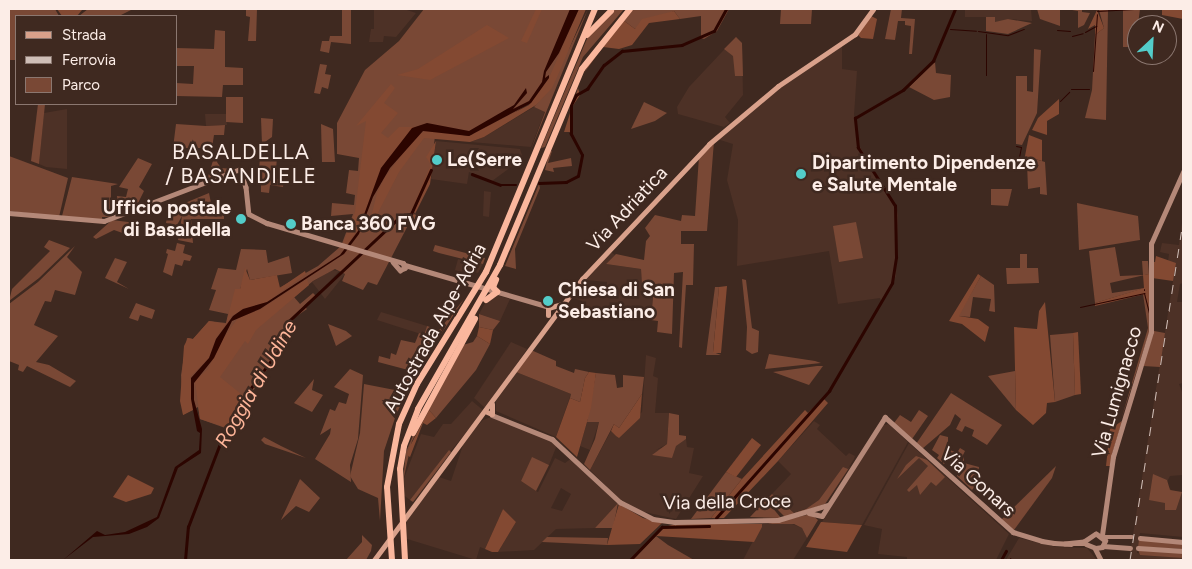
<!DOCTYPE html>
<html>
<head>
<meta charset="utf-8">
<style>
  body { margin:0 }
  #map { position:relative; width:1192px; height:569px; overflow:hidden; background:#3f2920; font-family:Figtree,sans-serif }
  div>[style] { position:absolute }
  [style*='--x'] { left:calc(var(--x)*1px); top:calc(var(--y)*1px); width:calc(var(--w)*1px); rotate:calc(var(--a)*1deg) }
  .built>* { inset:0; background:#4d3126 }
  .green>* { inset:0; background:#794835 }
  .forest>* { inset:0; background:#834932 }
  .water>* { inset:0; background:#2c0500 }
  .stream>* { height:1px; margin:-0.5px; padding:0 0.5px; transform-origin:0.5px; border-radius:0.5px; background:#2c0500 }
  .canal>* { height:2.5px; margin:-1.25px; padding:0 1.25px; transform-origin:1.25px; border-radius:1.25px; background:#2c0500 }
  .secondary>* { height:4.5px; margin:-2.25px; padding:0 2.25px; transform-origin:2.25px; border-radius:2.25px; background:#b48878 }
  .primary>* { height:5px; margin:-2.5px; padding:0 2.5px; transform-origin:2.5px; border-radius:2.5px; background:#d9a18b }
  .highway>* { height:6px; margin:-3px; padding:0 3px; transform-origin:3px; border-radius:3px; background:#fab79d }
  .rail>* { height:1px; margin-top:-0.5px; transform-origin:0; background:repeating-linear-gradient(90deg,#cfbeb7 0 9px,transparent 0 18px) }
  .dots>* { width:14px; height:14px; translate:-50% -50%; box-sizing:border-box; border:2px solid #3f2920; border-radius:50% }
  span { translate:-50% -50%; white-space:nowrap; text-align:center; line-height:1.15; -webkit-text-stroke:5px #3f2920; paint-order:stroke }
  .poi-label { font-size:19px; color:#fcede7; font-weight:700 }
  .left { translate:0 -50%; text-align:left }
  .right { translate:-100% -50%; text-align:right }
  .street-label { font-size:19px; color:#fcede7 }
  .water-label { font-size:20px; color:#feb599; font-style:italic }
  .quarter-label { font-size:21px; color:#fcede7; letter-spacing:1px }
  .frame { position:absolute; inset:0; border:10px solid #fcede7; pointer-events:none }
  .legend { position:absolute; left:15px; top:15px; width:162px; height:90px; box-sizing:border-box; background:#3f2920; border:1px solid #8b7770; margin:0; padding:6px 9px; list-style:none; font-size:15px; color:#fcede7 }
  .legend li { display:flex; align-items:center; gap:10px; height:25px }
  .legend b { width:25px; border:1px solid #8b7770 }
  .north { position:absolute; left:1127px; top:15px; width:50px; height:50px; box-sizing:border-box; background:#3f2920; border:1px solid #8b7770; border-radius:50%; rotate:25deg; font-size:14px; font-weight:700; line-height:20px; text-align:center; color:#fcede7 }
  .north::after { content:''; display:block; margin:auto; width:18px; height:22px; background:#53cdc9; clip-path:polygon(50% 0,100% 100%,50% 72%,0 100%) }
</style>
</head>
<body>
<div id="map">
  <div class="built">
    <div style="clip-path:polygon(374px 9px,404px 9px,416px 13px,396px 37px,384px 36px,383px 42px,369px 42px,371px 29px,374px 29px)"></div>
    <div style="clip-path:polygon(965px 9px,1031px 9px,1032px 21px,1008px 19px,1008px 34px,994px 32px,995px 17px,965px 17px)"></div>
    <div style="clip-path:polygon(736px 37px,742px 43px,743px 95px,725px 117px,730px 123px,724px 127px,678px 114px,677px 107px,689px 87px)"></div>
    <div style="clip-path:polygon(842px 46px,842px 69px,857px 71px,854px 115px,860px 147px,896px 206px,898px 215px,896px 276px,882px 303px,880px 298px,838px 304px,829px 251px,737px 266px,738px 220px,727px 180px,733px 144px,717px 139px,771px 94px)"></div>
    <div style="clip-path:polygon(534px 107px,545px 111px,531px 147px,470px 142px,484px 137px)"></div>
    <div style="clip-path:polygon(67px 109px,67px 169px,46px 167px,39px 164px,44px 113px)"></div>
    <div style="clip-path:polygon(205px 114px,226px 114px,227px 125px,206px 126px)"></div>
    <div style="clip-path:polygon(436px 141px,520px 149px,523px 158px,492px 181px,469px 172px,467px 184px,431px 179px)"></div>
    <div style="clip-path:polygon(484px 191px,491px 192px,489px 217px,483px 216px)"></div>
    <div style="clip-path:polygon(1183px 215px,1183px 283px,1180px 284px,1177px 302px,1183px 302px,1183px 383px,1179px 384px,1183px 394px,1183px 475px,1170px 476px,1166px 484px,1173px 492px,1183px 492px,1183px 537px,1140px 533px,1137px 553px,1183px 558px,1183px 560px,1129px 560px,1173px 281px,1164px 260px,1168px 261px,1169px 254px,1160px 252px,1162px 243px,1179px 245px)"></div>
    <div style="clip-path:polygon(611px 252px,615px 255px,606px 264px,641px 269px,642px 279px,654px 286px,651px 320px,581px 317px,582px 301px,573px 298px,576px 294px,606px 296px,607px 282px,585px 280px)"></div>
    <div style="clip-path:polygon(458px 259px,473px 264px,474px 261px,483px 264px,478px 273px,464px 269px,462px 272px,455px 270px)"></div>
    <div style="clip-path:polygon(332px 270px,339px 271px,323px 289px,340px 272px,345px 274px,325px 299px,312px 282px)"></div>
    <div style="clip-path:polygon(496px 295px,510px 299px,500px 321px,479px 314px,488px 298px)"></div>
    <div style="clip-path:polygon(381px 312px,427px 326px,424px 335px,377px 320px)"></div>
    <div style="clip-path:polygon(511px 342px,527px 349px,487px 407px,484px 407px,474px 398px)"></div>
    <div style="clip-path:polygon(646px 355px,656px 358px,653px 376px,658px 378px,655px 413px,669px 413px,667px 444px,656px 450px,686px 439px,687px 447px,694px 448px,689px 473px,703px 476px,676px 519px,640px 511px,619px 499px,590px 470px,611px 431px,616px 436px,642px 412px)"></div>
    <div style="clip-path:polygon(516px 372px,571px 394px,556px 437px,496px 411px,496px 401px)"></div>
    <div style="clip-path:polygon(472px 401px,484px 411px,410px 500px,402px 494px,403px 481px,421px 434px,434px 437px,443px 424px,451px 424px)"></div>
    <div style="clip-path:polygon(evenodd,491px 417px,546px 438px,557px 445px,549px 465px,532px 458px,521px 481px,538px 492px,555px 458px,565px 463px,572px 458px,618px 503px,595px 528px,556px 529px,534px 550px,498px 552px,516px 522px,503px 509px,485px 549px,480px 547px,476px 560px,404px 538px,403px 523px,436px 476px,451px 481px,465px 439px,483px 420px,491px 417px,561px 488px,571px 494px,562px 511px,551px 508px,561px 488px)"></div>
    <div style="clip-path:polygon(814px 421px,820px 425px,817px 429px,846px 456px,849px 453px,855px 456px,854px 459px,827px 501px,794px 513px,772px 494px,791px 474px,778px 461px)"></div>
    <div style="clip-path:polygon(587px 422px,599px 422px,590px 450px,580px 446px)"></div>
    <div style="clip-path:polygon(889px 424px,908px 442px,862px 525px,822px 522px,883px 425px)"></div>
    <div style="clip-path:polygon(909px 443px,1009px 534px,996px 560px,907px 560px,907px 557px,878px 554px,882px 529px,864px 525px)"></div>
    <div style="clip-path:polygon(762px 524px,790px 523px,802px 528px,807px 538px,793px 560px,743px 560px)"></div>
    <div style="clip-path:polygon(1019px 538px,1056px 547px,1087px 548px,1097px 560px,1006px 560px)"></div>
  </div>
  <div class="green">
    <div style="clip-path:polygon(9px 9px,55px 9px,59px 16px,16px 16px,16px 60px,9px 60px)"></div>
    <div style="clip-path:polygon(88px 9px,133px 9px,119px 16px,79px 16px)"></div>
    <div style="clip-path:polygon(246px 9px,257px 9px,256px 41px,248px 41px,250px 17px,246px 16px)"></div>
    <div style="clip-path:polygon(342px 9px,351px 9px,351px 44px,331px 42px,329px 53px,320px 51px,322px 41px,329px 41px,330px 36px,342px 36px)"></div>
    <div style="clip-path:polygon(424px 9px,585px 9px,568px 51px,588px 9px,530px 152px,545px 112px,534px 107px,551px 87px,486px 133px,435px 136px,429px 185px,377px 285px,368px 282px,363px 290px,342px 281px,345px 274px,335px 269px,313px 281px,294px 297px,300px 304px,313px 293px,317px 297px,308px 302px,304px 306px,307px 309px,294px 318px,282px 347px,228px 429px,200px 419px,198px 407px,183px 415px,181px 375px,187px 338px,193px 339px,209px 321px,226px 323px,228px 314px,209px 310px,216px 290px,211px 289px,218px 268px,236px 270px,241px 249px,266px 250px,268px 263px,289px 256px,292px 273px,250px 280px,247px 269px,240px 289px,279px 288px,318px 266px,341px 246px,353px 214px,331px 216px,332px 203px,354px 205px,355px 195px,346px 193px,349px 170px,358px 171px,359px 158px,337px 154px,337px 123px,365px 70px,399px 41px)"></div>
    <div style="clip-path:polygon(614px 9px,624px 9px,583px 57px,545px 147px,541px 148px,589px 34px)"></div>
    <div style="clip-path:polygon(633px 9px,729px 9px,717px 31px,704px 39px,701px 38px,701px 16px,680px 19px,674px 11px,635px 29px,623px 20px)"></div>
    <div style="clip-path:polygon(781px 9px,812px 9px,811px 24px,780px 24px)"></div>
    <div style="clip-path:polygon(891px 9px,902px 9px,901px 18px,915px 19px,912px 54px,909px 54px,911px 26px,905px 25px,905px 21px,898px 21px,895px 40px,885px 39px)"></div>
    <div style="clip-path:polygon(1037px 9px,1060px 10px,1060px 26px,1040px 19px)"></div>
    <div style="clip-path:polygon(1066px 9px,1082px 9px,1082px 12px,1090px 13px,1084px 25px,1078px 28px,1078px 11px)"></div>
    <div style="clip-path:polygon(1106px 9px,1140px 9px,1135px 47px,1123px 47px,1123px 9px,1108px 10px,1106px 120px,1085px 118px,1092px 90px,1095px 35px,1104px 28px,1099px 10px)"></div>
    <div style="clip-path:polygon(986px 17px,995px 17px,995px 22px,1008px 19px,1032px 23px,1008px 34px,994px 32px,986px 31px)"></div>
    <div style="clip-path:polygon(215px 30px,225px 31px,225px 67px,243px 68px,243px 85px,223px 85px,222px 97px,176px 96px,176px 83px,193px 84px,194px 66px,176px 66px,176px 48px,214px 49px)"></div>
    <div style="clip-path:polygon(736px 37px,742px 43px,743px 76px,735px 76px,733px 56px,724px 49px)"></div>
    <div style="clip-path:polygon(1034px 49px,1041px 50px,1037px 113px,1022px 145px,1016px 144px,1016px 76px,1027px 76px,1027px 91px,1033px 92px)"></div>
    <div style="clip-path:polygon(935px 62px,936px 73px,951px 75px,950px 97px,934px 100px,909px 87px)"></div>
    <div style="clip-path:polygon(320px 64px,327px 65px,325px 74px,331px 75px,328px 89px,322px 87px,320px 94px,314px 93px)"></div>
    <div style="clip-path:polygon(226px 97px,243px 97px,243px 123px,226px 122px)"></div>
    <div style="clip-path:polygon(644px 102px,667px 113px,655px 121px,631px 129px)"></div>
    <div style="clip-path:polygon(38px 104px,45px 104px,39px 164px,31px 161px)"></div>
    <div style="clip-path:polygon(261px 118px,273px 119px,272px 137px,262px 144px)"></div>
    <div style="clip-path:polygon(176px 124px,206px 126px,225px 125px,224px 135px,214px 135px,212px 148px,173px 148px)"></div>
    <div style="clip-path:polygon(321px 124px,333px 129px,335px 162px,322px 162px)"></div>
    <div style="clip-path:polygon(714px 141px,707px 231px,681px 231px,681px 244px,694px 244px,693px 285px,686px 285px,682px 348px,679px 347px,683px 272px,674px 273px,672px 334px,657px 332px,658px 321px,651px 320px,654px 286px,642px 284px,641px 269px,606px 264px,616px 254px,644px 260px,646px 241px,650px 236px,645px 228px,655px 215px,681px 221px,682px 215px,695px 216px,699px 156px)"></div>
    <div style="clip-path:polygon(216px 151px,221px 153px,217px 162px,221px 168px,235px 169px,207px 180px)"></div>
    <div style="clip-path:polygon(552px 151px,548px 163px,571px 158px,572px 166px,553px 168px,554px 172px,545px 170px,549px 152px)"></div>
    <div style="clip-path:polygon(9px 156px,68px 178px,59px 217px,9px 211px)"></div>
    <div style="clip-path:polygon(277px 156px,276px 171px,272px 171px,271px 178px,284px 180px,283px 187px,270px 185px,269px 193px,261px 192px,261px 185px,258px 184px,260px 157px)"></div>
    <div style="clip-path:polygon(1025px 156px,1045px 162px,1047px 195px,1040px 194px,1040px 187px,1028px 189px,1027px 163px,1022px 164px)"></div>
    <div style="clip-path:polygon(138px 158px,152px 164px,139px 187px,144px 191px,138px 203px,132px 200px,129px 211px,120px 214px,116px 209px,117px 196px,126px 197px,128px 189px,119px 187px)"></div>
    <div style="clip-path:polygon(72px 177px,118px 184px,111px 186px,111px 217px,102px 217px,102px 220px,62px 216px)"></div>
    <div style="clip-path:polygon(539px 184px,540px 188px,515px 249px,516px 269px,505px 266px)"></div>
    <div style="clip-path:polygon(991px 189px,1012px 189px,1008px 206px,991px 205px)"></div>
    <div style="clip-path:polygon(209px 193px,211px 203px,202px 204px,201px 207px,209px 206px,210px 211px,224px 210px,224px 219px,191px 219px,193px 243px,178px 240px,182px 216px,177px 225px,166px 223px,168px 210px)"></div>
    <div style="clip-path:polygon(1077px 203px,1138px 216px,1140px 240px,1079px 250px)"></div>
    <div style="clip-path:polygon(112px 220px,136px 223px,131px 236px,114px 230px,96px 239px,93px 237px)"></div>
    <div style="clip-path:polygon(856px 222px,863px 258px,839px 262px,833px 226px)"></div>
    <div style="clip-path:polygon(49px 240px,70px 248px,39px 278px,9px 301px,12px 289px,50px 251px,44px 247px)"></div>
    <div style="clip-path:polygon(177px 243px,185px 245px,183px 253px,192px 256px,190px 261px,184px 260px,182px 266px,175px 264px,172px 276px,163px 272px,168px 254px,166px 253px,167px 249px,175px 251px)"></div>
    <div style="clip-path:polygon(435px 245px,485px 258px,483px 264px,439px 253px,433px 251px)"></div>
    <div style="clip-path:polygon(75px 246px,67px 257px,82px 272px,75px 295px,55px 290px,51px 302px,45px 301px,34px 325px,58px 336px,36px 362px,49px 365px,76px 381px,70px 387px,27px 366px,23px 372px,18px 370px,19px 365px,9px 361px,9px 304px,38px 282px)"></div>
    <div style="clip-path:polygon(1115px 247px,1120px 276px,1143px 275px,1142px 261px,1148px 261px,1149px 274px,1110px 283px,1112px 293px,1145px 288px,1095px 303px,1089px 251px)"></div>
    <div style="clip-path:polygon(1020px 254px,1027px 254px,1027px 268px,1038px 268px,1039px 283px,1007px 284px,1006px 268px,1020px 268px)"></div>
    <div style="clip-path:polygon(115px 258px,127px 262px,117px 282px,129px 289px,105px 278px)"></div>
    <div style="clip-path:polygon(981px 276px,994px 285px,995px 312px,989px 311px,991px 299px,973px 297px,970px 317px,958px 316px)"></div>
    <div style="clip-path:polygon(742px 279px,746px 280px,752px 328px,759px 331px,758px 352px,752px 354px,746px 350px,747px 327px)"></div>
    <div style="clip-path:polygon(715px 287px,719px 287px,713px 352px,721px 355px,706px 355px)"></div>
    <div style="clip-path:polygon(1143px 294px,1145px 294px,1150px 314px,1150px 330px,1121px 420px,1148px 328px)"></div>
    <div style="clip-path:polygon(464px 299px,415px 374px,396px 415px,384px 451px,380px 521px,378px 498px,358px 489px,350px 476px,360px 433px,364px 384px,400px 391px,412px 371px,378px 362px,379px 356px,390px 359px,391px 353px,396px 355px,401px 340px,415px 343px,419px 333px,424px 335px,427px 326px,439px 330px)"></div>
    <div style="clip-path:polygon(136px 303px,155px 310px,152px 319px,140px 315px,138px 321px,129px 318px)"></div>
    <div style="clip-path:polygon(479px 314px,500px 321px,493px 330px,479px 327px)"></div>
    <div style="clip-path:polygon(328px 324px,346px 331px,352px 336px,336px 346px)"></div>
    <div style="clip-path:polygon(1154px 331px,1165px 333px,1160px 367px,1143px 366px)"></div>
    <div style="clip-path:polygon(1073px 333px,1075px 395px,1055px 402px,1050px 335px)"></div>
    <div style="clip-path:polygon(477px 336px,490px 344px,476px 370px,436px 418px,429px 410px,412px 441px,403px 481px,406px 452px,418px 424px,463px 345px,473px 342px)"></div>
    <div style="clip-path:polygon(531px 350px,556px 361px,556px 366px,574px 373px,575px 369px,589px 372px,585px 378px,580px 402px,570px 398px,571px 394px,516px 372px)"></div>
    <div style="clip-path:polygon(769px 354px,815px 361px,821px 363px,765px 369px)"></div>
    <div style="clip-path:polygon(817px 366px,823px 366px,809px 385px,773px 372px)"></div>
    <div style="clip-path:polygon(350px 369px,363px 375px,358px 439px,350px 465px,351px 482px,315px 459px,330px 434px,331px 428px,320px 435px,330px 409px,335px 411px,339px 402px,346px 404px,349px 394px,334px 387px)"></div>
    <div style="clip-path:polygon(1015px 371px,1016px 410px,988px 376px)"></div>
    <div style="clip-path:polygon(596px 373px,615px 375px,617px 388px,623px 387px,623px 375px,644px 377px,642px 394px,619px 428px,614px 424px,590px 470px,584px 464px,595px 439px,599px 422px,587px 422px)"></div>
    <div style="clip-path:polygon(314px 379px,312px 390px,323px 395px,312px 412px,294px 403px)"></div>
    <div style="clip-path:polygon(951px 393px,1002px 425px,987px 445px,972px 436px,974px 430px,965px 426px,962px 432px,956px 429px,961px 419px,955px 414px,950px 425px,922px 449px,916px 444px)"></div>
    <div style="clip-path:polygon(919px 410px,928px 416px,912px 439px,894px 423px,900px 415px,911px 422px)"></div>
    <div style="clip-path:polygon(669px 413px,679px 415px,679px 435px,686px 436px,686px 439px,676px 446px,672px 458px,652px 455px,667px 444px)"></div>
    <div style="clip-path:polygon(940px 435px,948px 437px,948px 449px,957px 453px,960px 448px,965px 451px,962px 457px,946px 450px,944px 455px,950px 458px,944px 464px,937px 458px,939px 455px,932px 450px)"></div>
    <div style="clip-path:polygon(264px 437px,281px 446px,306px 458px,265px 444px,261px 440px)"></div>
    <div style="clip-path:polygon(449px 450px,451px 452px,413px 502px,410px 500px)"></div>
    <div style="clip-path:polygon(916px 456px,927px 460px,945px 477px,936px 486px,931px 482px,920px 495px,917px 485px,909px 492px,907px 490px,928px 466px,919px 458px,897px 479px,906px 465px)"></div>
    <div style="clip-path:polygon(532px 457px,549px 465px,536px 491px,521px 481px)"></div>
    <div style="clip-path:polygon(964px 457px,964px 463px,979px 467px,977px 484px,972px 490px,957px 476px)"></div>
    <div style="clip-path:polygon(851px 465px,825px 504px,785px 517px,767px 499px,772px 494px,794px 513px,806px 509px,819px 500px,843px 467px,848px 469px)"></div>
    <div style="clip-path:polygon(1056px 466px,1052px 478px,1014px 530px,1001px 520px)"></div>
    <div style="clip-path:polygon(726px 472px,742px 479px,711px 518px,691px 519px)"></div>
    <div style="clip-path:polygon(1153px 474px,1167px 480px,1170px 490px,1182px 492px,1176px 510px,1165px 510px,1165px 503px,1149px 500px)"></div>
    <div style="clip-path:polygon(300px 479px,320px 498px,309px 512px,296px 506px,281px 520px)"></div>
    <div style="clip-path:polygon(766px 500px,781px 518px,750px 517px)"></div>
    <div style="clip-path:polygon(618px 503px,613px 528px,595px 528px)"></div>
    <div style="clip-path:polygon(811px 514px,818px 520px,807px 538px,802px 528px,794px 524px,768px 524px)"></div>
    <div style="clip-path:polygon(362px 535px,372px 545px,371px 551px,366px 560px,346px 560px,362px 542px)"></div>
    <div style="clip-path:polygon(656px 536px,668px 545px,694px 560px,633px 560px)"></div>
    <div style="clip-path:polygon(547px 537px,608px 538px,607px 545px,542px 542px)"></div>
    <div style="clip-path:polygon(1139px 539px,1183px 544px,1183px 549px,1138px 547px)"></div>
    <div style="clip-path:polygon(1138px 550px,1183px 553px,1183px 558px,1140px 555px)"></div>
  </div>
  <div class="forest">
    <div style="clip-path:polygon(57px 9px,82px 9px,82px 10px,77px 16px,62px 16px)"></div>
    <div style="clip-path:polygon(536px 9px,542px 9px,527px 43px,521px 41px)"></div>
    <div style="clip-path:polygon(579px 9px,586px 9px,558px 75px,552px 88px,536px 105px,484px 137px,470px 142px,424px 138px,399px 172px,367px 234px,377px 193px,385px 177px,416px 136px,428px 130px,469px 136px,529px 105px,549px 78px)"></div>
    <div style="clip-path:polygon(1162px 9px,1183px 9px,1183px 19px,1162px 15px)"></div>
    <div style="clip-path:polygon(1097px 10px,1104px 28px,1095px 35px,1095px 25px,1088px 29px)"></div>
    <div style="clip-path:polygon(674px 11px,680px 19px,649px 23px,632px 45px,619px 49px,603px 47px,584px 73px,588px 66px,623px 20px,635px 29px,642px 19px)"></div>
    <div style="clip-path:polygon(871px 16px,877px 19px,873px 39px,861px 38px,857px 34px)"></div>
    <div style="clip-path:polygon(487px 25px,509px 38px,430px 80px,397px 75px,418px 69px)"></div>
    <div style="clip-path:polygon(391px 84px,395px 88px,384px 103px,398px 113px,381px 133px,388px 138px,399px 127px,414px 127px,381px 168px,360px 226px,348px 244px,343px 243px,355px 212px,366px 121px,356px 126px)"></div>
    <div style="clip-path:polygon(578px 88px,580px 95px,572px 107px,573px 132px,564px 132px)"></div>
    <div style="clip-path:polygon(1059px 99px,1059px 114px,1047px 121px,1047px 135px,1032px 130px,1038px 118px)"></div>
    <div style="clip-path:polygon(1029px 135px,1042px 140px,1042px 161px,1025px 156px)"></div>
    <div style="clip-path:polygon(436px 141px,430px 184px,415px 214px,423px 226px,421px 230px,411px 219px,398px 223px,415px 214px,415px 202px,431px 165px,426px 157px)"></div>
    <div style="clip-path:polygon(1156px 256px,1176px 263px,1173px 281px,1152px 278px,1151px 262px,1155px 262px)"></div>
    <div style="clip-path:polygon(245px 268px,250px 280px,277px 275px,280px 288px,305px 271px,306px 274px,267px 302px,243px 309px,232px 316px,216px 338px,209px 358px,190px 377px,193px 410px,183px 415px,180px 401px,184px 346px,188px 338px,193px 339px,209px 321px,226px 324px,235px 289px,240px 289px)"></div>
    <div style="clip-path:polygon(978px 274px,981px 276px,959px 316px,978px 319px,989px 327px,985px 342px,962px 324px,949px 321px)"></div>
    <div style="clip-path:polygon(1149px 274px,1151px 318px,1145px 294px,1095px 306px,1095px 303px,1144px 288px,1143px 275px)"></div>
    <div style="clip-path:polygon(307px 279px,309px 285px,256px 330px,248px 344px,245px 341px,220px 377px,246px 398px,228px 428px,200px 419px,195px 381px,208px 369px,222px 340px,238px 318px,261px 309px)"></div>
    <div style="clip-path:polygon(727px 286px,721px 353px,713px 353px,719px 287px)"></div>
    <div style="clip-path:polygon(1045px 302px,1055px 402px,1047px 403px,1046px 413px,1033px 425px,1016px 410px,1014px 327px,1037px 329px,1039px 311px)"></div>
    <div style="clip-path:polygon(479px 327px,493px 330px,490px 344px,477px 336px)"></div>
    <div style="clip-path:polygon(1078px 332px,1081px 394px,1075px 395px,1073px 333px)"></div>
    <div style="clip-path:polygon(589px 372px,596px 373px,591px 408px,577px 457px,556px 437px,570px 398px,580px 402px,585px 378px)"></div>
    <div style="clip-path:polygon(642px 394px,640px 418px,619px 438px,616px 436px,611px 431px,614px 424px,619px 428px)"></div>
    <div style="clip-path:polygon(823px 398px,828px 403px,778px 461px,724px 518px,711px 518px,742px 479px,805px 410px,808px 413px)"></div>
    <div style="clip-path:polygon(429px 410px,436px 418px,427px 425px,423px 423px,410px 457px,407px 455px,409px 448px)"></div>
    <div style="clip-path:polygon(1122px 421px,1110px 466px,1106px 466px,1110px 429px)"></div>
    <div style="clip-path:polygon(752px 438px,761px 445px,736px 477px,726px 472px)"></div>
    <div style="clip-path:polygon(128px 475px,154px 488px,151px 494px,126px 502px,113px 497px)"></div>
    <div style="clip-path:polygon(619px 504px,643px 518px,662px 523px,640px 544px,607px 545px)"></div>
    <div style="clip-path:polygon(503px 509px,516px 522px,498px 552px,492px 552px,485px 549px)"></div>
    <div style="clip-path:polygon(821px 522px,822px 522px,862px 525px,847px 552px,806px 547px)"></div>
    <div style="clip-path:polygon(675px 524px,762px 524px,762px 527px,754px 542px,656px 536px,665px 527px)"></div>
  </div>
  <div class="water">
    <div style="clip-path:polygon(570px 9px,579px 9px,559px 53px,546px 72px,545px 78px,549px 75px,549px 78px,531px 103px,469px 136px,423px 131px,390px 168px,373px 197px,359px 234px,344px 254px,260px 309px,232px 321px,214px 358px,194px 383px,194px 400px,202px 429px,201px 453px,178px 468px,159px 518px,147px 527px,129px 534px,93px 537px,63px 560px,97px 531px,105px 535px,125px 532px,157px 517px,175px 467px,199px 450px,200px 433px,197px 431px,191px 399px,191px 378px,209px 358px,216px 339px,233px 316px,243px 309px,267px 302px,340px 255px,358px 231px,381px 168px,412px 128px,427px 123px,469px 131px,514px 105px,526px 88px,527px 93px,513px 109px,529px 101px,542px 82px,544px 71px)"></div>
  </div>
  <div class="stream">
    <div style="--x:1097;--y:11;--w:37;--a:-3"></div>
    <div style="--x:950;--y:29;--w:26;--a:4"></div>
    <div style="--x:1057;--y:30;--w:13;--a:4"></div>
    <div style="--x:978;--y:31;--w:30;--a:8"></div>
    <div style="--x:1008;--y:35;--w:17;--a:-21"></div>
    <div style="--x:1085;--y:32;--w:13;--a:-29"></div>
    <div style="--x:986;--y:34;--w:41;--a:90"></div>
    <div style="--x:1072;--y:36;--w:11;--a:-15"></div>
    <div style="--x:1093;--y:71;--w:57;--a:-86"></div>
    <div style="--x:1071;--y:89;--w:18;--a:0"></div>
    <div style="--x:1060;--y:101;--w:13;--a:-45"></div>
    <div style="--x:1016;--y:146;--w:5;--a:11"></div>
    <div style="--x:1021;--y:147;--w:10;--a:101"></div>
    <div style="--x:1019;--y:157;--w:3;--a:18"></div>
    <div style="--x:1144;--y:289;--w:1;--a:90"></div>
    <div style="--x:1080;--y:307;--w:66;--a:-12.3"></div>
    <div style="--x:1144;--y:293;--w:21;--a:76"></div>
    <div style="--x:1124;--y:414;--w:21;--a:-73"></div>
    <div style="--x:1112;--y:454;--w:28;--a:-73"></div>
    <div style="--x:1005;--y:553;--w:1;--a:0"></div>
    <div style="--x:1010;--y:558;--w:3;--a:45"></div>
  </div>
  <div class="canal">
    <div style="--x:472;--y:174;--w:30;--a:21"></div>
    <div style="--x:500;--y:185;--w:16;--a:0"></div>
    <div style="--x:539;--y:183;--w:27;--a:-2"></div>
    <div style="--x:566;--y:182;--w:13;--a:-27"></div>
    <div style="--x:578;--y:176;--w:21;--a:-79"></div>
    <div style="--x:582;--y:155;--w:24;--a:-118"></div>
    <div style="--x:571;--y:134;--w:29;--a:-90"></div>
    <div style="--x:571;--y:105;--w:11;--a:-63"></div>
    <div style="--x:576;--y:95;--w:13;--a:-29"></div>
    <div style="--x:587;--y:89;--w:29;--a:-55"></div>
    <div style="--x:604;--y:65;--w:23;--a:-38"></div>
    <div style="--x:622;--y:51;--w:60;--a:-5.7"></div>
    <div style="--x:682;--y:45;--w:35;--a:-24"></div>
    <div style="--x:714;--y:31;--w:25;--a:-61"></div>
    <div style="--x:716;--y:518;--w:170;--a:-48.3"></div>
    <div style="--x:829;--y:391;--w:125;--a:-59.7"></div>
    <div style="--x:892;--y:283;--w:26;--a:-81"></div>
    <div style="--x:896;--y:257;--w:51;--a:-91.1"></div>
    <div style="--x:895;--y:206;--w:69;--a:-122.5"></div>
    <div style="--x:858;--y:148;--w:30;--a:-96"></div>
    <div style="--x:855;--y:118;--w:56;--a:-30.3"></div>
    <div style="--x:903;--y:90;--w:42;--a:-44"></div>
    <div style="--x:933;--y:61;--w:56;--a:-67.1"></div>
    <div style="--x:185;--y:560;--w:33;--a:-85"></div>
    <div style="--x:188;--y:527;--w:97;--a:-69"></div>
    <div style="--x:223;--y:436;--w:46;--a:-61.2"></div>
    <div style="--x:245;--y:396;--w:61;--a:-53.7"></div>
    <div style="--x:281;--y:347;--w:27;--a:-73"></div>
    <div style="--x:289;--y:321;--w:154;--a:-43.2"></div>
    <div style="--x:401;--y:216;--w:10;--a:-11"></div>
    <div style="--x:411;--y:214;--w:48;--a:-65.6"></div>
    <div style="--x:630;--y:560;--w:46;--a:-45.9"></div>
    <div style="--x:662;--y:527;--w:47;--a:-1.2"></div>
    <div style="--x:1001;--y:560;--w:10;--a:-61"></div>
  </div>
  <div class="secondary">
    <div style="--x:9;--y:213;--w:95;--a:4.8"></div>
    <div style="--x:104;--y:221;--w:146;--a:-20.9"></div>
    <div style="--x:240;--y:169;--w:19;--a:72"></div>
    <div style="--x:246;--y:187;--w:27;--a:84"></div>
    <div style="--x:249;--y:214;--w:20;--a:27"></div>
    <div style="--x:267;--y:223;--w:142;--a:16.4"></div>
    <div style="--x:403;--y:263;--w:5;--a:68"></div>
    <div style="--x:393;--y:262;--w:11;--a:49"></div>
    <div style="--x:400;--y:270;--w:5;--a:-22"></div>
    <div style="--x:405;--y:265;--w:151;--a:16.2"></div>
    <div style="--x:492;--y:415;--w:65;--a:21.8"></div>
    <div style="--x:552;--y:439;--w:93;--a:42.8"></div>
    <div style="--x:620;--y:502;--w:37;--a:27"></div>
    <div style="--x:653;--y:519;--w:22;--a:8"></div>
    <div style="--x:675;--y:522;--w:103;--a:-1.1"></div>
    <div style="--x:778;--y:520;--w:52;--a:-16.7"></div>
    <div style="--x:809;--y:513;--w:13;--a:13"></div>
    <div style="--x:822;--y:516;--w:117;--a:-57.5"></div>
    <div style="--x:885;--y:417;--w:172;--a:41.9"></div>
    <div style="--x:1013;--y:532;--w:30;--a:17"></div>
    <div style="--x:1042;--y:541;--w:12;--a:9"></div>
    <div style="--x:1054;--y:543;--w:17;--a:3"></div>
    <div style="--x:1071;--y:544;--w:15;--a:0"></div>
    <div style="--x:1086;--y:544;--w:11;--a:22"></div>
    <div style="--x:1096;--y:548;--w:6;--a:-9"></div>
    <div style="--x:1102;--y:547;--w:7;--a:-63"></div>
    <div style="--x:1105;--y:541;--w:11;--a:-142"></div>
    <div style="--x:1096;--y:534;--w:14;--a:146"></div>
    <div style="--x:1084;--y:542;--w:19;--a:174"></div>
    <div style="--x:1102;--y:535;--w:79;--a:-82"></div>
    <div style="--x:1113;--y:457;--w:131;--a:-73.1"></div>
    <div style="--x:1151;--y:332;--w:88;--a:-90"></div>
    <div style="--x:1151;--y:244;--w:79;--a:-66"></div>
    <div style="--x:1104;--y:537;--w:28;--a:0"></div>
    <div style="--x:1140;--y:538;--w:43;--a:5.3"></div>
    <div style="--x:1103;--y:546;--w:27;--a:4"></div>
    <div style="--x:1095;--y:548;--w:13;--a:63"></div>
    <div style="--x:1138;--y:548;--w:45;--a:3.8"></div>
  </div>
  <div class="primary">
    <div style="--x:548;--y:315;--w:7;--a:-90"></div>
    <div style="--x:548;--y:308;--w:15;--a:-16"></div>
    <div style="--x:487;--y:412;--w:5;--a:22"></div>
    <div style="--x:492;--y:414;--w:10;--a:-90"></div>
    <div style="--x:374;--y:560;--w:350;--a:-53.5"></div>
    <div style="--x:582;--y:279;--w:185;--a:-46.7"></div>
    <div style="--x:709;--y:144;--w:90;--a:-40"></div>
    <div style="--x:778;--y:86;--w:93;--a:-34"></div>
    <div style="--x:855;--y:34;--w:31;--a:-54"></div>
  </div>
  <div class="highway">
    <div style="--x:587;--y:35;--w:34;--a:-45"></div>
    <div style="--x:486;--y:300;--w:14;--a:-36"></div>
    <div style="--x:497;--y:292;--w:6;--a:-129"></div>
    <div style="--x:493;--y:287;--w:8;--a:-67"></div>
    <div style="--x:413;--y:433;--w:130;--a:-61.5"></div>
    <div style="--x:392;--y:560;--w:73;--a:-93.9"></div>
    <div style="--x:387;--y:487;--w:64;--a:-79.2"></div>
    <div style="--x:399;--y:424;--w:44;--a:-65.8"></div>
    <div style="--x:417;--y:384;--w:132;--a:-58.4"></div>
    <div style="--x:486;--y:272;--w:285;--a:-67.5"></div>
    <div style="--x:405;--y:560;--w:91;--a:-93.1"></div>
    <div style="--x:400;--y:469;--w:23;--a:-80"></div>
    <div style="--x:404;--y:446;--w:40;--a:-69"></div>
    <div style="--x:418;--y:409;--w:166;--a:-60.3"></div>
    <div style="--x:500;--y:265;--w:212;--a:-67.3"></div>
    <div style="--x:582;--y:69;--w:77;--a:-51.3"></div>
  </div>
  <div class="rail">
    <div style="--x:1130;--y:560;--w:341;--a:-81.1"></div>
  </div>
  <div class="dots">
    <div style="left:437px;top:160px;background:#53cdc9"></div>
    <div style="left:801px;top:174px;background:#53cdc9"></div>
    <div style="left:241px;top:219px;background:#53cdc9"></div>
    <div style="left:291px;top:224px;background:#53cdc9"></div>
    <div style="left:548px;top:301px;background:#53cdc9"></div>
  </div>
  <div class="poi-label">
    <span class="left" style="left:447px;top:160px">Le(Serre</span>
    <span class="left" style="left:812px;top:174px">Dipartimento Dipendenze<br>e Salute Mentale</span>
    <span class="right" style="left:231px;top:219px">Ufficio postale<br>di Basaldella</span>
    <span class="left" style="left:301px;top:224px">Banca 360 FVG</span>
    <span class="left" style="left:558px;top:301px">Chiesa di San<br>Sebastiano</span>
  </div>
  <div class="street-label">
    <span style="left:627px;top:209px;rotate:-47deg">Via Adriatica</span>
    <span style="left:435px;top:328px;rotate:-61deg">Autostrada Alpe-Adria</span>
    <span style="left:1117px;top:392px;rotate:-74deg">Via Lumignacco</span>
    <span style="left:978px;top:482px;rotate:42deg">Via Gonars</span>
    <span style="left:727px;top:502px;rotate:-1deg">Via della Croce</span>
  </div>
  <div class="water-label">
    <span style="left:256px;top:384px;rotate:-60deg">Roggia di Udine</span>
  </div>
  <div class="quarter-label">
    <span style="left:241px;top:164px">BASALDELLA<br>/ BASANDIELE</span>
  </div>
  <div class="frame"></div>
  <ul class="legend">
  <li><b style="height:6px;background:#d9a18b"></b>Strada</li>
  <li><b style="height:6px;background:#cfbeb7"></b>Ferrovia</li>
  <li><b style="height:14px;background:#794835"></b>Parco</li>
  </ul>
  <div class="north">N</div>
</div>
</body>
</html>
